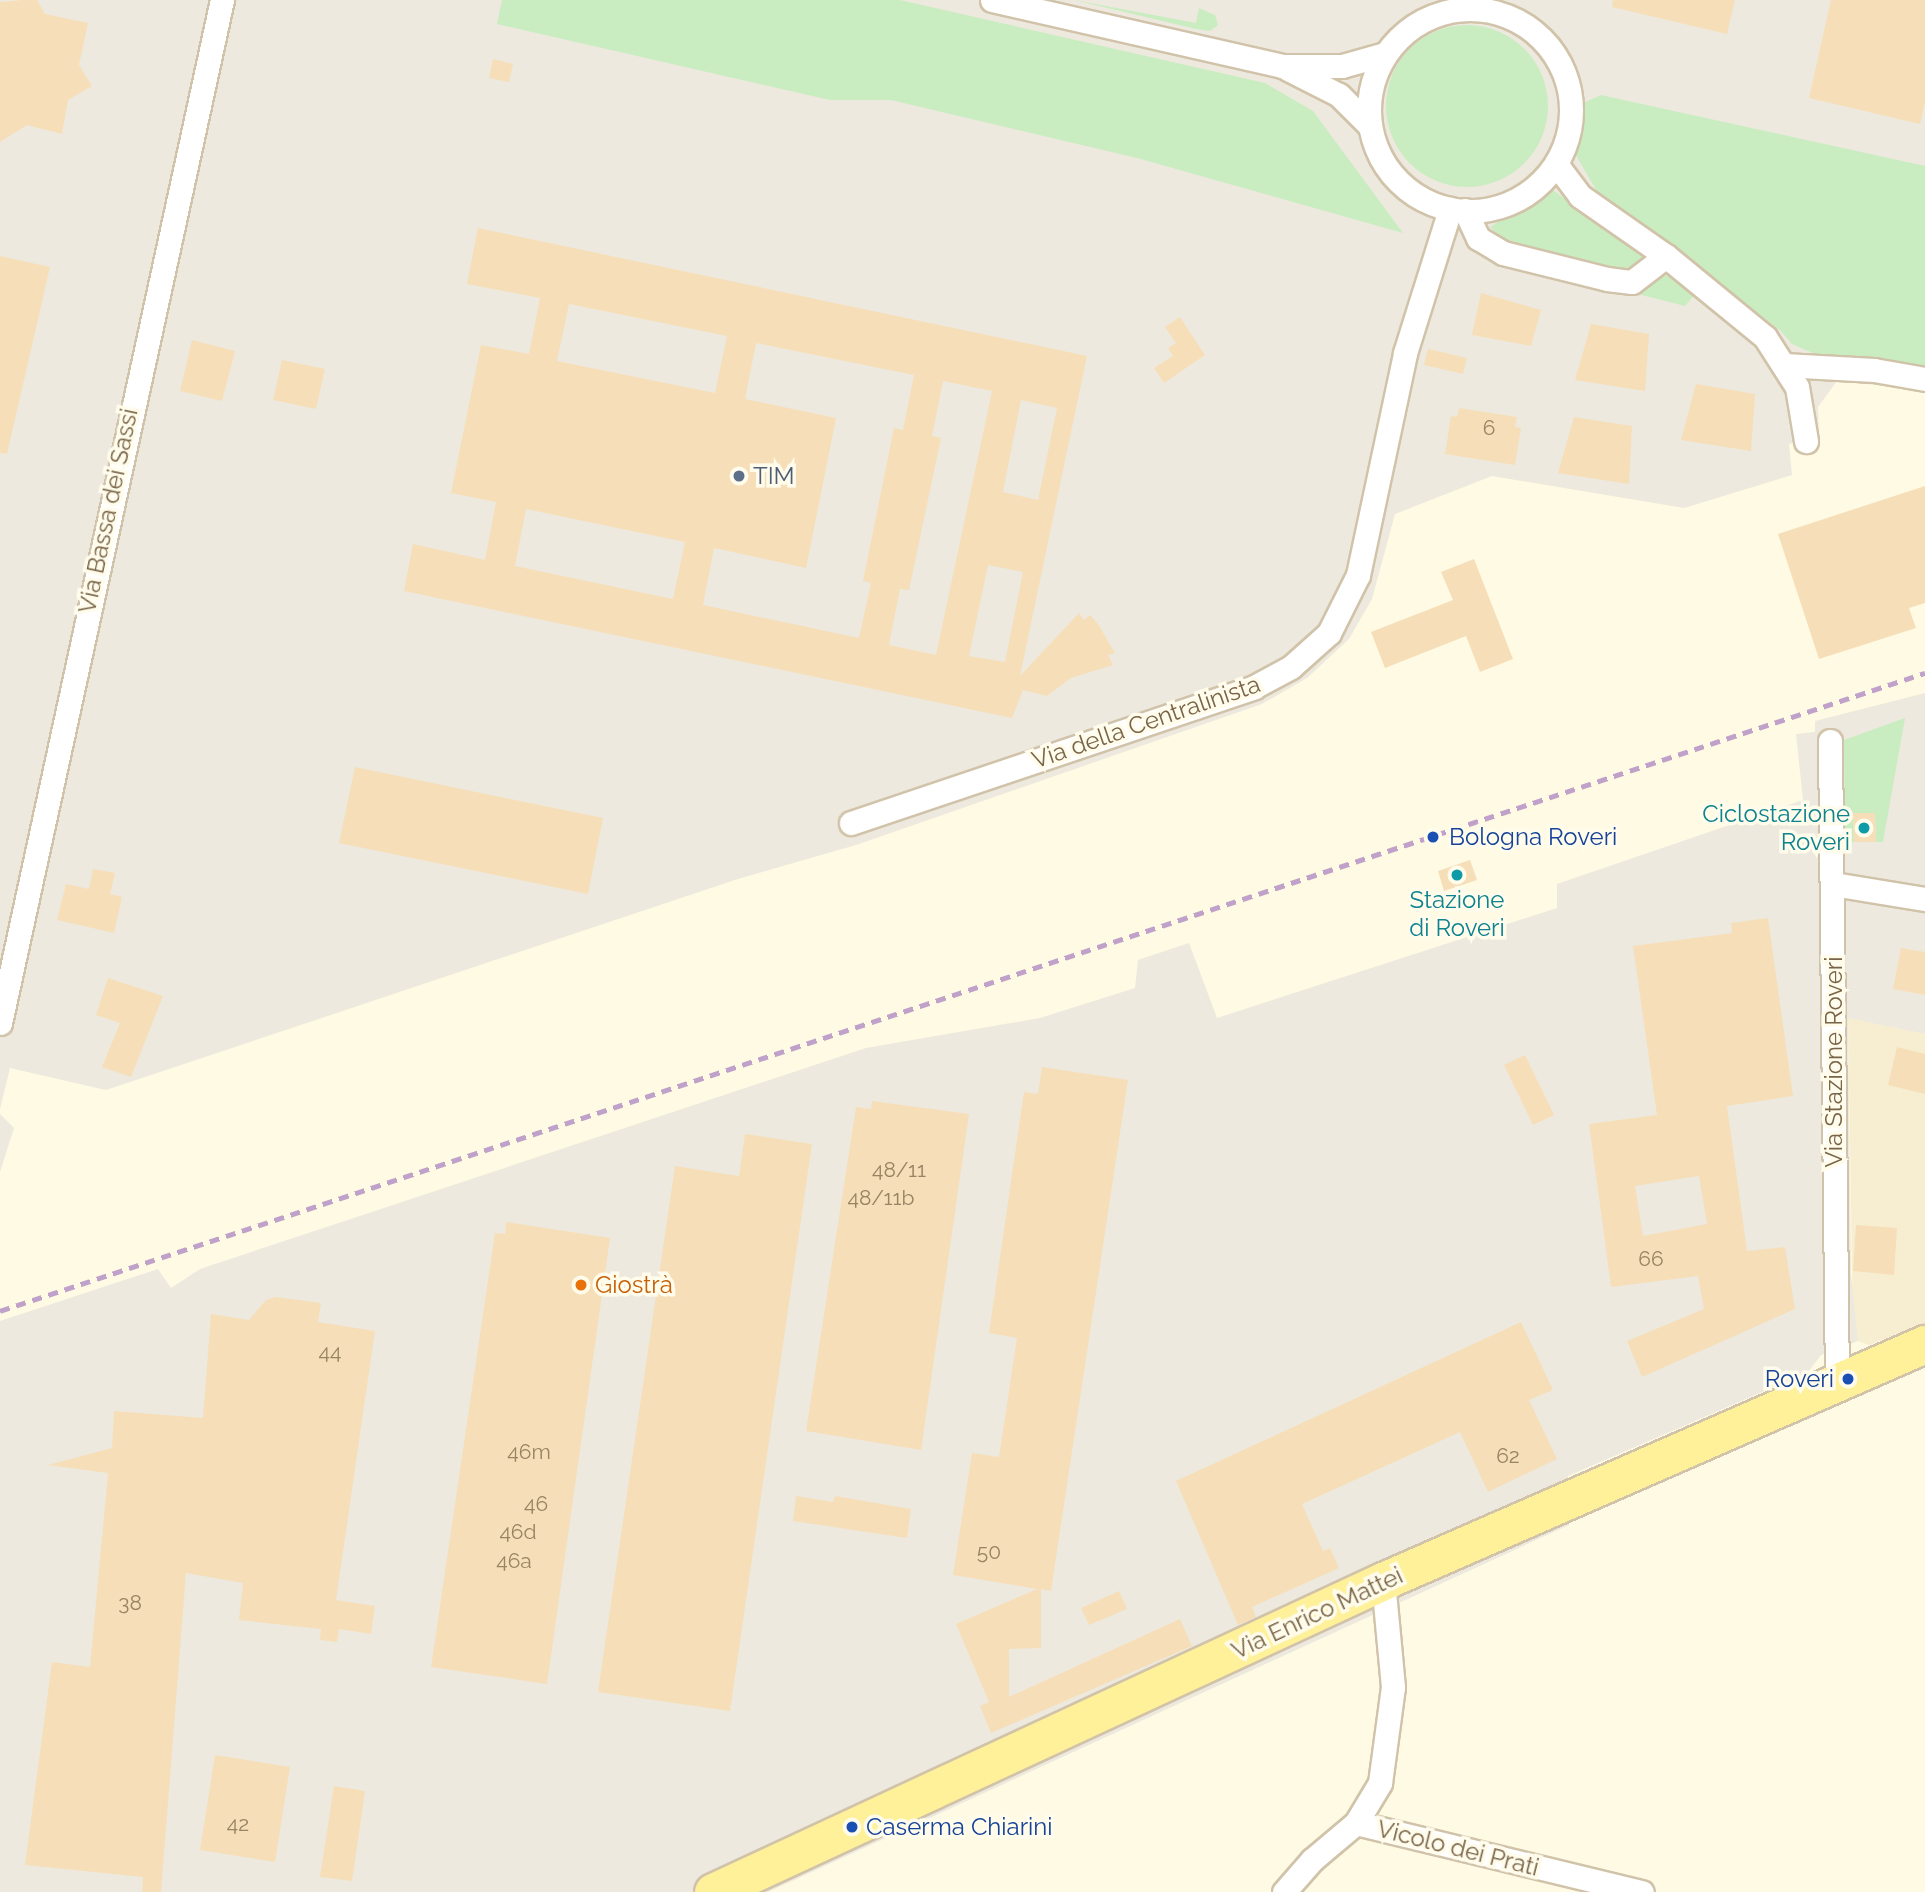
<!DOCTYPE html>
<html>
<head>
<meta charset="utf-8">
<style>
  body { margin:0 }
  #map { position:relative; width:1925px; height:1892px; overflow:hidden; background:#fefae3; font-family:Raleway,sans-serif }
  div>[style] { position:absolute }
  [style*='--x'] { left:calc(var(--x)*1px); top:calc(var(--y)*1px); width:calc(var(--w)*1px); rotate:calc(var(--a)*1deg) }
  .residential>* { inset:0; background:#f7eed1 }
  .industrial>* { inset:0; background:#ede9de }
  .green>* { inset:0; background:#c9edc0 }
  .round { border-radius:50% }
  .building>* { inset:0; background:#f6dfb8 }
  .roads { filter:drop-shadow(2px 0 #d1c3a9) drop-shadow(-2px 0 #d1c3a9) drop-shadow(0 2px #d1c3a9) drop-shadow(0 -2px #d1c3a9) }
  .street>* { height:23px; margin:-11.5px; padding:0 11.5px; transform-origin:11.5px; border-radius:11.5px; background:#fff }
  .street>.ring { margin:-11.5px; padding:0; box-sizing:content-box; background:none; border:23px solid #fff; border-radius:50% }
  .primary>* { height:37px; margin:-18.5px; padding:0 18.5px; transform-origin:18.5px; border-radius:18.5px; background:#fff09a }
  .rail>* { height:5px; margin-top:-2.5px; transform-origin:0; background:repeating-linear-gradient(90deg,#bfa1c9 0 10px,transparent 0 17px) }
  .dots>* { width:19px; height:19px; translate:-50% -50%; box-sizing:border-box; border:4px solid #fffcec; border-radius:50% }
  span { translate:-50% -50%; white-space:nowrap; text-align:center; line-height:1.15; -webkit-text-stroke:7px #fffcec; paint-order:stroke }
  .number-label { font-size:21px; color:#988363 }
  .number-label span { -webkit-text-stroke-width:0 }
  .service-label { font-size:24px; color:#4e5e75 }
  .left { translate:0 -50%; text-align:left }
  .street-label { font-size:24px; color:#796447 }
  .culture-label { font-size:24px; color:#0d838f }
  .right { translate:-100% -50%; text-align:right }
  .transit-label { font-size:24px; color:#164399 }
  .food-label { font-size:24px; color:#c56008 }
</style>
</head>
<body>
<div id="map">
  <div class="residential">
    <div style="clip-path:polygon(1848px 1017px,1925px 1034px,1925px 1323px,1869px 1345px,1858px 1341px,1853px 1324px)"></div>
  </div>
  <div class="industrial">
    <div style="clip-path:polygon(0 0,1925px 0,1925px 390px,1837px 381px,1818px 407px,1819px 438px,1789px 444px,1792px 475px,1684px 508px,1492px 476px,1395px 514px,1372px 599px,1349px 639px,1307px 678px,1262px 704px,856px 845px,738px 879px,106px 1090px,10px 1068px,0 1109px)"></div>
    <div style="clip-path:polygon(1925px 693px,1925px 1034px,1848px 1018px,1851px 1273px,1858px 1341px,1821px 1355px,1808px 1372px,1568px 1476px,1569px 1525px,768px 1892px,0 1892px,0 1321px,158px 1269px,171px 1288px,200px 1269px,866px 1048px,1040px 1018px,1135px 988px,1138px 960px,1189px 943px,1217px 1018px,1557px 908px,1557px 884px,1803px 800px,1796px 734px,1815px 732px,1815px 721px)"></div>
    <div style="clip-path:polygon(0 1114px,14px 1128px,0 1172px)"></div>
  </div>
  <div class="green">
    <div style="clip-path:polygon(502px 0,900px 0,1265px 83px,1313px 111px,1403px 233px,1137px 158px,891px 100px,830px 100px,497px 24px)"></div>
    <div style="clip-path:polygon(1074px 0,1196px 23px,1199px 8px,1215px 15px,1218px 25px,1210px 31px,1196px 29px)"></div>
    <div class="round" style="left:1386px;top:25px;width:162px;height:162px"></div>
    <div style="clip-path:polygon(1601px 95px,1925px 166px,1925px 370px,1815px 354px,1792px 344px,1781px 331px,1598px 193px,1574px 152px,1581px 104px)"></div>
    <div style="clip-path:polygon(1550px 188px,1637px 250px,1642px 257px,1637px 268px,1629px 276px,1508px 244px,1490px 227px)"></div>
    <div style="clip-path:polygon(1655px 276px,1670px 276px,1695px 294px,1685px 306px,1630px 292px)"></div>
    <div style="clip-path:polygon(1905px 718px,1883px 842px,1876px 842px,1875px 813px,1853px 813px,1854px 842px,1845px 843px,1844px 740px)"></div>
  </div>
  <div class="building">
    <div style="clip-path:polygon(22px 0,37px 0,45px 14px,88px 23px,79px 65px,92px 86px,68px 100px,62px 134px,27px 125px,0 142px,0 2px)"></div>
    <div style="clip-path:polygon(1613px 0,1735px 0,1727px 34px,1612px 7px)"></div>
    <div style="clip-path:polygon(1831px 0,1925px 0,1925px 102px,1920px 124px,1809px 98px)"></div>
    <div style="clip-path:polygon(493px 59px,513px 64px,509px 82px,489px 78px)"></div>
    <div style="clip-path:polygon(evenodd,478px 228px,1087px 356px,1020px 676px,1079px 613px,1084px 620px,1090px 615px,1098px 624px,1115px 653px,1108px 655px,1113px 665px,1071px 678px,1047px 696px,1023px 690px,1012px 718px,404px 591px,413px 544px,485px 560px,496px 502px,451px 493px,481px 345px,529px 354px,540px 298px,467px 284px,478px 228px,569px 304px,727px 336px,715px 393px,557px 361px,569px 304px,478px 228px,756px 343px,914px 375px,903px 430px,894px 428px,863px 581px,871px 583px,859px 638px,703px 605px,714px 548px,806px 568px,836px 418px,745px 399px,756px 343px,478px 228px,943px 381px,992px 391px,936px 655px,889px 645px,900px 589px,909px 590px,941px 438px,932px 436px,943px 381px,478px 228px,1021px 400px,1057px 408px,1038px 500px,1003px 492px,1021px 400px,478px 228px,526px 509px,685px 542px,673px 599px,515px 566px,526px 509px,478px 228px,988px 565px,1023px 572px,1005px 662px,969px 656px,988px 565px)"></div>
    <div style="clip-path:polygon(0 256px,50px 267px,7px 454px,0 453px)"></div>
    <div style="clip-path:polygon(1481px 293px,1541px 310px,1531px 346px,1472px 335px)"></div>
    <div style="clip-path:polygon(1180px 317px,1205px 355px,1164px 383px,1154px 368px,1173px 356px,1168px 348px,1176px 343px,1165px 327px)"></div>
    <div style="clip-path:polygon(1591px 324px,1649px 334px,1645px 391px,1575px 380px)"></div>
    <div style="clip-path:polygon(192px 340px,235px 351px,222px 401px,180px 391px)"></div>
    <div style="clip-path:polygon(1428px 349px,1467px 358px,1463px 374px,1424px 365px)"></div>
    <div style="clip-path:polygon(282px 360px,325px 369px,316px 409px,273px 400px)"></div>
    <div style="clip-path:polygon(1696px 384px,1755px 394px,1751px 451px,1681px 440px)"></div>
    <div style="clip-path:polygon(1459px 408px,1517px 417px,1515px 427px,1521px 428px,1515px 465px,1445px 454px,1451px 416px,1457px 417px)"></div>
    <div style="clip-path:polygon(1574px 417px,1632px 426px,1629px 484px,1558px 473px)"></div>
    <div style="clip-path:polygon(1925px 486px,1925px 603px,1909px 608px,1916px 628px,1819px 659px,1778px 534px)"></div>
    <div style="clip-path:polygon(1474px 559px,1513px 659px,1480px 672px,1466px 636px,1385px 668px,1371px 632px,1453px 600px,1441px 572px)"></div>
    <div style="clip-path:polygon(355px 767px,603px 818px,588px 894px,339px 843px)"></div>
    <div style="clip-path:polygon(1853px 813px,1875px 813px,1876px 842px,1854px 842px)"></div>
    <div style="clip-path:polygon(1470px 860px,1477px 880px,1444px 891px,1438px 871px)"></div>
    <div style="clip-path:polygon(93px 869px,115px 873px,110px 894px,122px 897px,114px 933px,57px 920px,66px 884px,89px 889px)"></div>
    <div style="clip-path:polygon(evenodd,1768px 918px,1793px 1096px,1727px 1106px,1747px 1251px,1785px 1247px,1795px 1309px,1642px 1377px,1627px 1341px,1704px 1309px,1698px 1276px,1611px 1287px,1589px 1124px,1657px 1115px,1633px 946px,1732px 933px,1731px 923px,1768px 918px,1699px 1176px,1707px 1224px,1643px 1236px,1635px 1186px,1699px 1176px)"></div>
    <div style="clip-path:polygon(1901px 948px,1925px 952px,1925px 995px,1893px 989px)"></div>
    <div style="clip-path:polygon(108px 978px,163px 996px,131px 1077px,102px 1067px,120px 1023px,96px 1015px)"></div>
    <div style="clip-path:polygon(1897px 1047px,1925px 1054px,1925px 1094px,1888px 1085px)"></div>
    <div style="clip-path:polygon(1525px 1055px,1554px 1115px,1533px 1125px,1504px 1065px)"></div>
    <div style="clip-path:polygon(1042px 1067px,1128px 1080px,1051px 1591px,1041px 1589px,1041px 1648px,1009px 1649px,1009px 1697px,1180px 1619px,1192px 1646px,991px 1733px,980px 1706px,989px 1702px,956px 1624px,1037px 1589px,953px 1575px,972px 1453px,999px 1457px,1017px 1338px,989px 1333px,1024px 1092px,1038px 1094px)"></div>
    <div style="clip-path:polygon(872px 1101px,969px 1114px,921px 1450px,806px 1431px,856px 1107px,871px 1109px)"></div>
    <div style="clip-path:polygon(745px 1134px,812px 1144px,730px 1711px,598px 1692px,675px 1166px,739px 1176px)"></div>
    <div style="clip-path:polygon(506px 1222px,610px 1238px,547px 1684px,431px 1667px,495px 1233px,505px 1234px)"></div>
    <div style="clip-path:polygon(1856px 1225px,1897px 1228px,1894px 1275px,1853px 1271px)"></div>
    <div style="clip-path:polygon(276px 1297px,321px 1303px,318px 1322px,375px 1331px,336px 1600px,375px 1606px,371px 1634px,339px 1629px,337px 1642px,320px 1640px,321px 1629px,239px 1620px,243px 1583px,186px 1573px,161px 1892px,142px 1892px,143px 1877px,25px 1865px,52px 1662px,90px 1667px,108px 1473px,48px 1465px,112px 1448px,114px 1411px,203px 1418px,211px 1314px,249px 1320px,266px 1300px)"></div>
    <div style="clip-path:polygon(1521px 1322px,1553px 1390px,1529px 1400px,1557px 1459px,1488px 1492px,1460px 1432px,1302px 1504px,1323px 1551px,1330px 1548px,1339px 1568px,1252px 1607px,1256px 1617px,1238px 1625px,1176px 1481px)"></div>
    <div style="clip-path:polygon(796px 1496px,833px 1502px,835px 1496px,911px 1509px,907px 1538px,793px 1521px)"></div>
    <div style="clip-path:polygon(1119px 1591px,1127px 1609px,1089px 1625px,1081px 1608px)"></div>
    <div style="clip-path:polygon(215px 1755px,290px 1767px,275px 1862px,200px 1850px)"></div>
    <div style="clip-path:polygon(334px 1786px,365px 1791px,352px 1881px,320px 1877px)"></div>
  </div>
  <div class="roads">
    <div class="street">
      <div style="--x:992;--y:0;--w:297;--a:12.8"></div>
      <div style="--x:1282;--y:66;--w:60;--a:0"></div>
      <div style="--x:1342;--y:66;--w:45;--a:-15.6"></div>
      <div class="ring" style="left:1369px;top:9px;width:179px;height:179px"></div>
      <div style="--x:1288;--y:69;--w:57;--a:27"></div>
      <div style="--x:1339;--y:95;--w:44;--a:45"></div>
      <div style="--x:1556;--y:164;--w:40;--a:53"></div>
      <div style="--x:1580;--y:196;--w:105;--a:34.9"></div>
      <div style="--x:1666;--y:256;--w:128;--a:39.3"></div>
      <div style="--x:1765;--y:337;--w:59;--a:57.4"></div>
      <div style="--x:1797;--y:387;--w:55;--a:80.5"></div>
      <div style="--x:1465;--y:210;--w:31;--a:65"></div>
      <div style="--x:1478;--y:238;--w:29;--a:31"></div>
      <div style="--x:1503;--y:253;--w:107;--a:14"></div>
      <div style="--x:1607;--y:279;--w:25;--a:7"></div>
      <div style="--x:1632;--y:282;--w:43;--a:-37.4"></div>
      <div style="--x:1784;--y:365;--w:90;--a:3.2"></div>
      <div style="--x:1874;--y:370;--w:52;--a:10"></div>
      <div style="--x:1830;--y:741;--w:643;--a:89.38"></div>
      <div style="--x:851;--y:823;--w:425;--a:-18.6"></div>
      <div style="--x:1254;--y:687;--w:42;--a:-28.4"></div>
      <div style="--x:1291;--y:667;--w:51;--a:-41.8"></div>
      <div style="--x:1329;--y:633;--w:65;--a:-63.4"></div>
      <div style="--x:1358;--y:575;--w:227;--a:-78"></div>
      <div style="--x:1405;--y:353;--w:151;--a:-72.6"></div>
      <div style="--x:1833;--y:884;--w:93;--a:9.3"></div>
      <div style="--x:0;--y:1023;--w:1047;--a:-77.76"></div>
      <div style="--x:1356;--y:1823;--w:294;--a:13.6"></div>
      <div style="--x:1284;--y:1892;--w:43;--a:-48.8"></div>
      <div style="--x:1312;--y:1860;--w:57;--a:-40.1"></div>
      <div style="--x:1356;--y:1823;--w:47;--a:-59"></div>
      <div style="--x:1380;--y:1783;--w:97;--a:-82.3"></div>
      <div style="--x:1393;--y:1687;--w:106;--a:-95.4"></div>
    </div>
    <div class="primary">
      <div style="--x:713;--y:1892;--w:739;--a:-24.9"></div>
      <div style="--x:1383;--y:1581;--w:592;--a:-23.62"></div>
    </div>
  </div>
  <div class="rail">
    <div style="--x:0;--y:1311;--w:2028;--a:-18.34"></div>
  </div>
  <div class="dots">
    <div style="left:739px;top:476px;background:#5c6f8a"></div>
    <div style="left:1864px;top:828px;background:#0f9aa8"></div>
    <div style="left:1433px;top:837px;background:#1a4fb4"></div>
    <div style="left:1457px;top:875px;background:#0f9aa8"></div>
    <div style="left:581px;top:1285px;background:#e8710a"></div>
    <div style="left:1848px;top:1379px;background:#1a4fb4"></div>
    <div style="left:852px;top:1827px;background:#1a4fb4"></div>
  </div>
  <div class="number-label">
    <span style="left:1489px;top:428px">6</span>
    <span style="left:899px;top:1170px">48/11</span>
    <span style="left:881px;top:1198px">48/11b</span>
    <span style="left:1651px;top:1259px">66</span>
    <span style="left:330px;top:1352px">44</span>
    <span style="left:529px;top:1452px">46m</span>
    <span style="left:1508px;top:1456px">62</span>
    <span style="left:536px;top:1504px">46</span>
    <span style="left:518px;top:1532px">46d</span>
    <span style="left:989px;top:1552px">50</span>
    <span style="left:514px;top:1561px">46a</span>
    <span style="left:130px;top:1603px">38</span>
    <span style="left:238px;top:1824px">42</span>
  </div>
  <div class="service-label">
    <span class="left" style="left:753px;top:476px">TIM</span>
  </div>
  <div class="street-label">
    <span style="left:108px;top:511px;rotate:-78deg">Via Bassa dei Sassi</span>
    <span style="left:1146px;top:722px;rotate:-19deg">Via della Centralinista</span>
    <span style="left:1834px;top:1062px;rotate:-90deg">Via Stazione Roveri</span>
    <span style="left:1317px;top:1613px;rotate:-25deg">Via Enrico Mattei</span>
    <span style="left:1458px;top:1848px;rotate:14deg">Vicolo dei Prati</span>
  </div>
  <div class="culture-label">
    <span class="right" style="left:1850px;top:828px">Ciclostazione<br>Roveri</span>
    <span style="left:1457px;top:914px">Stazione<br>di Roveri</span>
  </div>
  <div class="transit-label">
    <span class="left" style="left:1449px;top:837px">Bologna Roveri</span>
    <span class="right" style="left:1834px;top:1379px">Roveri</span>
    <span class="left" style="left:866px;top:1827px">Caserma Chiarini</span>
  </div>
  <div class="food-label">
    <span class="left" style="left:595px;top:1285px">Giostrà</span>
  </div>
</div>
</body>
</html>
